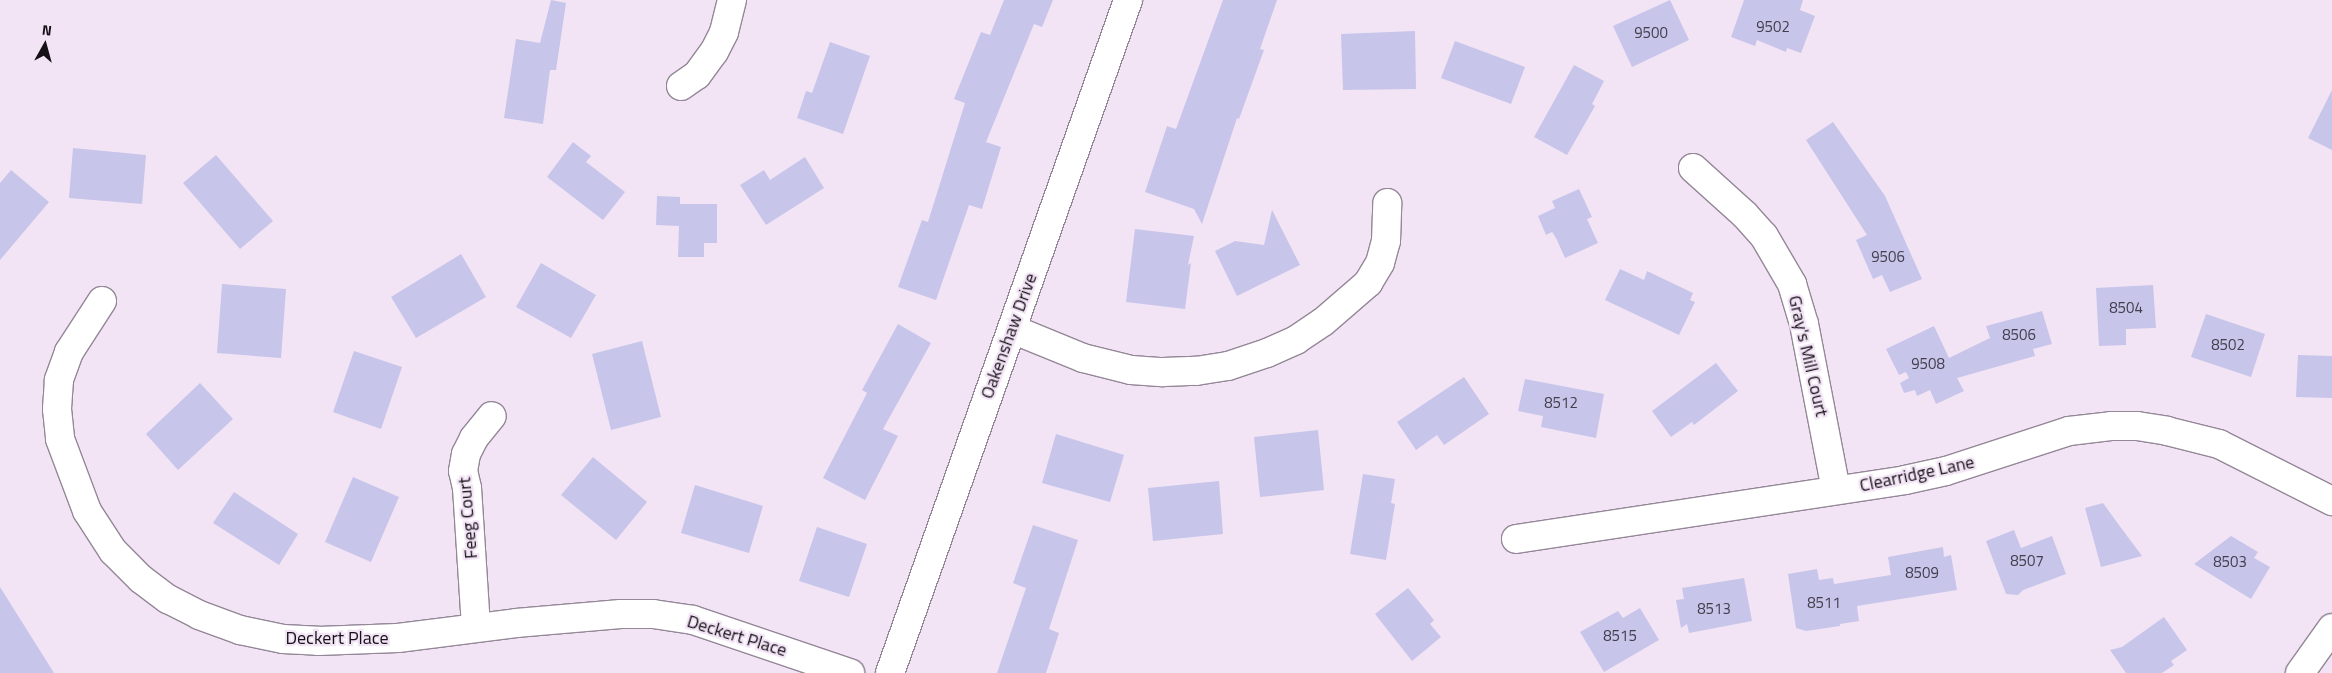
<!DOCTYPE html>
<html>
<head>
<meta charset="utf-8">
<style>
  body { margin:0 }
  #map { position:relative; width:2332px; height:673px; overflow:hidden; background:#f2e4f5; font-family:"Titillium Web",sans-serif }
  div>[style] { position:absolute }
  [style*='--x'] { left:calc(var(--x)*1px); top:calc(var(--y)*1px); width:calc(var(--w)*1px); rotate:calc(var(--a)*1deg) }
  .building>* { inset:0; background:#c7c5ea }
  .roads { filter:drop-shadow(1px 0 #948797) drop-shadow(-1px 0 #948797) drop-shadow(0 1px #948797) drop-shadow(0 -1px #948797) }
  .minor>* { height:28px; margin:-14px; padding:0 14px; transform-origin:14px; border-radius:14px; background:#fff }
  span { translate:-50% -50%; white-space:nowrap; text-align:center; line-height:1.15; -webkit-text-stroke:4.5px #f2e4f5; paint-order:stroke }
  .number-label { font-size:15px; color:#423e4c }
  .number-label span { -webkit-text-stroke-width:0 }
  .street-label { font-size:18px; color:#161117 }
  .north { position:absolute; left:20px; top:20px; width:50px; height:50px; -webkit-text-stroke:4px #f2e4f5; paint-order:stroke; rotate:7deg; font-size:14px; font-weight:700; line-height:20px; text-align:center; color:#161117 }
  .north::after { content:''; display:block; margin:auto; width:18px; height:22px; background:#161117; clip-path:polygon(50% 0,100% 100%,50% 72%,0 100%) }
</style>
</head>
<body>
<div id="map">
  <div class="building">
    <div style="clip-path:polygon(551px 0,566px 3px,556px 70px,550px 70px,543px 124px,504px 118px,516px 39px,540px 43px)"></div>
    <div style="clip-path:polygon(1004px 0,1053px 0,1042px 27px,1034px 24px,986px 142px,1001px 147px,982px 209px,969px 205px,936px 300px,898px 287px,922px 220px,928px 222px,965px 103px,954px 99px,981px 32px,990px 35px)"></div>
    <div style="clip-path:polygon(1223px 0,1277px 0,1260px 49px,1264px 50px,1239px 119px,1237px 118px,1202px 224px,1194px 209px,1145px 192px,1167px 126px,1176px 129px)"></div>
    <div style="clip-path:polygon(1670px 0,1689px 40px,1632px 67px,1613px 26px)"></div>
    <div style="clip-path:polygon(1744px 0,1803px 0,1800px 10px,1815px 16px,1801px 53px,1787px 48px,1786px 52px,1757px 40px,1755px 46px,1731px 37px)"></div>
    <div style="clip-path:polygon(1415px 31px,1416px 89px,1343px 90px,1341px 34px)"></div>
    <div style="clip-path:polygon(1455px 41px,1525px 67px,1511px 104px,1441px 78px)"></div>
    <div style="clip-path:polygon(830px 42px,870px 56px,843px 134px,797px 118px,806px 91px,812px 93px)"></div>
    <div style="clip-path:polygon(1574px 65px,1604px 81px,1592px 104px,1595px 106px,1567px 155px,1534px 137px)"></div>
    <div style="clip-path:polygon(2332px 90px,2332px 150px,2308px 138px)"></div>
    <div style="clip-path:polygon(1833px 122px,1885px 196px,1922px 279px,1890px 292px,1882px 275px,1873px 279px,1856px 240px,1867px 235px,1806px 140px)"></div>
    <div style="clip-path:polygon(573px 142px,591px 156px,586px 162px,625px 192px,603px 220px,547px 177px)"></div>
    <div style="clip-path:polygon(73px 148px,146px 155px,142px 204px,69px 198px)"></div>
    <div style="clip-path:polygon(216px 155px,273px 221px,240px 249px,183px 183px)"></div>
    <div style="clip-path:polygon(805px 157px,824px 188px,766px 225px,740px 185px,764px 170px,770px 180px)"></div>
    <div style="clip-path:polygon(11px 170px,49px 202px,0 260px,0 183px)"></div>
    <div style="clip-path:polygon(1579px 189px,1592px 217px,1587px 219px,1598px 243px,1565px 258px,1556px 238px,1552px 232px,1546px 235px,1538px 216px,1555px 208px,1552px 201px)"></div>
    <div style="clip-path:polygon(657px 196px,680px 197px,680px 204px,717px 204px,717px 243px,704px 243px,704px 257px,678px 257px,679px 226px,656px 225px)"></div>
    <div style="clip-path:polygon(1272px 210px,1300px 265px,1237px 296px,1215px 251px,1235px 241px,1264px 245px)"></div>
    <div style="clip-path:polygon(1135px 229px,1194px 236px,1188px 265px,1191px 263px,1185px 309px,1126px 302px)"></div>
    <div style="clip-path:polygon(461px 254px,486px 297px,416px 338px,391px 297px)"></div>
    <div style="clip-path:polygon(541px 263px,596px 295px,571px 338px,516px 307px)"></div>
    <div style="clip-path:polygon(1620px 269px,1644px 280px,1647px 271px,1693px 293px,1690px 300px,1695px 302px,1679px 335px,1605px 300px)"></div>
    <div style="clip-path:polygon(222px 284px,286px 289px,281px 358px,217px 353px)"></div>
    <div style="clip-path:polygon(2153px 285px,2156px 328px,2126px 329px,2126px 345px,2099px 346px,2096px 288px)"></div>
    <div style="clip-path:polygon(2042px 311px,2052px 344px,2033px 349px,2035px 356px,1957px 378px,1964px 391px,1936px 404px,1930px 390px,1917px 396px,1915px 390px,1904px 393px,1900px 383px,1909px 378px,1906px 372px,1899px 375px,1886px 349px,1934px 326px,1949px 358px,1990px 338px,1986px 326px)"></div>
    <div style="clip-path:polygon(2206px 314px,2265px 334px,2251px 377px,2191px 357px)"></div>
    <div style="clip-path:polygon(898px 324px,931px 343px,883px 429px,898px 436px,865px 500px,823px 478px,867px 393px,862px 390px)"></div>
    <div style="clip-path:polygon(642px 341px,661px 417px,611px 430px,592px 354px)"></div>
    <div style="clip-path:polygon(354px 351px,402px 367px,381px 429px,333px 412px)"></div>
    <div style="clip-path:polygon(2298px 355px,2332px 356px,2332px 398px,2296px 397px)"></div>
    <div style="clip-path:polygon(1716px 363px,1738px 391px,1694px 425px,1692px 422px,1671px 437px,1652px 411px)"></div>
    <div style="clip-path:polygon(1464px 377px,1489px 414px,1444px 445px,1437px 435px,1416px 450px,1397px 422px)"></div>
    <div style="clip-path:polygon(1525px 379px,1604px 394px,1596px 438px,1541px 427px,1543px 416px,1518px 411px)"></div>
    <div style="clip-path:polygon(200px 383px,233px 419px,178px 470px,146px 434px)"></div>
    <div style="clip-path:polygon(1318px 430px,1324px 490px,1260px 497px,1254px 437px)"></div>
    <div style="clip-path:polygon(1056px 434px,1124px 455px,1110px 502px,1042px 483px)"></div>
    <div style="clip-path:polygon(593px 457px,647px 502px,616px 540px,561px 495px)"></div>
    <div style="clip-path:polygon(1363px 474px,1395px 479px,1391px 503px,1395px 504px,1386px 560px,1350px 554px)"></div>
    <div style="clip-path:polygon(353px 477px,399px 497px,371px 562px,325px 542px)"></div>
    <div style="clip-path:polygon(1219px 481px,1223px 534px,1153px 541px,1148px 488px)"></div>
    <div style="clip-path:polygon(695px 485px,763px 506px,749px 553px,681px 533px)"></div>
    <div style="clip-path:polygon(234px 492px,298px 534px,279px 565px,213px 523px)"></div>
    <div style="clip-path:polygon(2103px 503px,2116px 521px,2142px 556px,2101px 567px,2085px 508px)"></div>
    <div style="clip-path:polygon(1033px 525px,1078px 540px,1049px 629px,1059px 633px,1046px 673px,997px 673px,1026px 588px,1013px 583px)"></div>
    <div style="clip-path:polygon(817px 527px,867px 544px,849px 597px,799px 581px)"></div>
    <div style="clip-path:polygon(2014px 530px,2021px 548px,2052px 536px,2066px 574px,2023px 590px,2018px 595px,2006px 594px,1986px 541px)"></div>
    <div style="clip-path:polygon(2231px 536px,2258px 552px,2254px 558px,2270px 567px,2251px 599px,2194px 564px)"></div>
    <div style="clip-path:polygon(1943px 547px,1944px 557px,1951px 555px,1957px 590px,1857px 606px,1859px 621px,1840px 624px,1840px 626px,1806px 631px,1796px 628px,1788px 574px,1817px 569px,1819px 580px,1833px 578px,1834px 584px,1891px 575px,1888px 557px)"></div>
    <div style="clip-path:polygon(1744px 578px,1752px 621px,1689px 633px,1687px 624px,1681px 628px,1676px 600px,1684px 599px,1682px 588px)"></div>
    <div style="clip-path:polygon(0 587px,54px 673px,0 673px)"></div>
    <div style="clip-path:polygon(1408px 588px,1434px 620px,1430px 624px,1441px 637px,1412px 661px,1375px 614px)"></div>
    <div style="clip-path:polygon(1640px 608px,1659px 640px,1604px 672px,1580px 632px,1618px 611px,1623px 618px)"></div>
    <div style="clip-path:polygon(2164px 617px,2187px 650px,2171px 661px,2174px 665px,2162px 673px,2126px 673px,2110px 650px,2122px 647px)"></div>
  </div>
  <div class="roads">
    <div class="minor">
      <div style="--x:681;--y:86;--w:19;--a:-35"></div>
      <div style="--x:697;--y:75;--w:29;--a:-54"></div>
      <div style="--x:714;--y:52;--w:22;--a:-63"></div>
      <div style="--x:724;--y:32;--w:33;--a:-76"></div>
      <div style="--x:1693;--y:168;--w:70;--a:42.1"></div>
      <div style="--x:1745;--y:215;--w:28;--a:48"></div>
      <div style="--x:1764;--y:236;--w:56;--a:59.7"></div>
      <div style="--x:1792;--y:284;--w:42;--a:73.3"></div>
      <div style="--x:1804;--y:324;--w:169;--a:79.1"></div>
      <div style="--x:102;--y:301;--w:61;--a:122.9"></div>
      <div style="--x:69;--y:352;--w:30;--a:110"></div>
      <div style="--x:59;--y:380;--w:29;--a:94"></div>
      <div style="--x:57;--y:409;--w:30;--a:84"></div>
      <div style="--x:60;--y:439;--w:77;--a:69.4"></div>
      <div style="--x:87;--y:511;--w:48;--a:57"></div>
      <div style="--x:113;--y:551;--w:40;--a:45"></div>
      <div style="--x:141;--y:579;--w:34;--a:37"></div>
      <div style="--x:168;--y:599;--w:35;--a:27"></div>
      <div style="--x:199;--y:615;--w:44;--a:20.1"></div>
      <div style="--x:240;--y:630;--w:44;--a:11.8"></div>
      <div style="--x:283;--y:639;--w:35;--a:3"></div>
      <div style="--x:318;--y:641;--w:80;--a:-2.1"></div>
      <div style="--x:398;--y:638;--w:119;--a:-7.2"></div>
      <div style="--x:516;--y:623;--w:105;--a:-4.9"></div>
      <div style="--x:621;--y:614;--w:32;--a:0"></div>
      <div style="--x:653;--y:614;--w:40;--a:8.5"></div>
      <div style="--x:693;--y:620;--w:166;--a:18.7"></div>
      <div style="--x:1012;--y:329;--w:77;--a:22.2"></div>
      <div style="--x:1083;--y:358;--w:49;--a:14"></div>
      <div style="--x:1131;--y:370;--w:32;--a:4"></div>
      <div style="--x:1163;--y:372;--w:33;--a:-2"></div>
      <div style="--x:1196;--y:371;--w:32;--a:-9"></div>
      <div style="--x:1228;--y:366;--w:41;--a:-18.4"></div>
      <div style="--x:1267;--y:353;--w:32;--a:-24"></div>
      <div style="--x:1296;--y:340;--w:32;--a:-34"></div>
      <div style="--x:1323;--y:322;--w:60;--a:-40.9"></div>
      <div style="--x:1368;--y:283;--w:23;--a:-59"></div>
      <div style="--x:1380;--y:263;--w:23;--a:-75"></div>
      <div style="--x:1386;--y:241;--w:38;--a:-88"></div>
      <div style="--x:1516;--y:539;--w:393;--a:-8.6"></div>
      <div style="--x:1905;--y:480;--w:42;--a:-12.4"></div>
      <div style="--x:1946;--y:471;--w:129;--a:-18"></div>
      <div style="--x:2069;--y:431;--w:42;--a:-6.8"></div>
      <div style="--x:2111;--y:426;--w:26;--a:0"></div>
      <div style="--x:2137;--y:426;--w:30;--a:9"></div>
      <div style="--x:2167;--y:431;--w:54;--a:14"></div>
      <div style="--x:2219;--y:444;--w:127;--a:26.8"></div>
      <div style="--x:476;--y:627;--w:139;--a:-93.7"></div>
      <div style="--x:467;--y:488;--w:17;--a:-103"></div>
      <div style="--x:463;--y:471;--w:17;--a:-80"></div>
      <div style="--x:466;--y:454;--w:18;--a:-63"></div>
      <div style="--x:474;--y:438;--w:28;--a:-51"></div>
      <div style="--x:890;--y:673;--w:714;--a:-70.52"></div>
      <div style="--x:2300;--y:673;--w:55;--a:-54.6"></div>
    </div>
  </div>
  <div class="number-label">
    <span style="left:1773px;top:27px">9502</span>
    <span style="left:1651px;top:33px">9500</span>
    <span style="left:1888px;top:257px">9506</span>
    <span style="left:2126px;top:308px">8504</span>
    <span style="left:2019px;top:335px">8506</span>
    <span style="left:2228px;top:345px">8502</span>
    <span style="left:1928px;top:364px">9508</span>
    <span style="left:1561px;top:403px">8512</span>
    <span style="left:2027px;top:561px">8507</span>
    <span style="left:2230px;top:562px">8503</span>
    <span style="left:1922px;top:573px">8509</span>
    <span style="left:1824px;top:603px">8511</span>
    <span style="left:1714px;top:609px">8513</span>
    <span style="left:1620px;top:636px">8515</span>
  </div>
  <div class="street-label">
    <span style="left:1009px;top:336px;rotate:-70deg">Oakenshaw Drive</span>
    <span style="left:1808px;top:356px;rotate:77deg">Gray's Mill Court</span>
    <span style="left:1917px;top:474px;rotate:-12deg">Clearridge Lane</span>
    <span style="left:468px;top:518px;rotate:-95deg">Feeg Court</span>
    <span style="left:737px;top:636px;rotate:17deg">Deckert Place</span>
    <span style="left:337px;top:638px">Deckert Place</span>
  </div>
  <div class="north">N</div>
</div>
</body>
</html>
